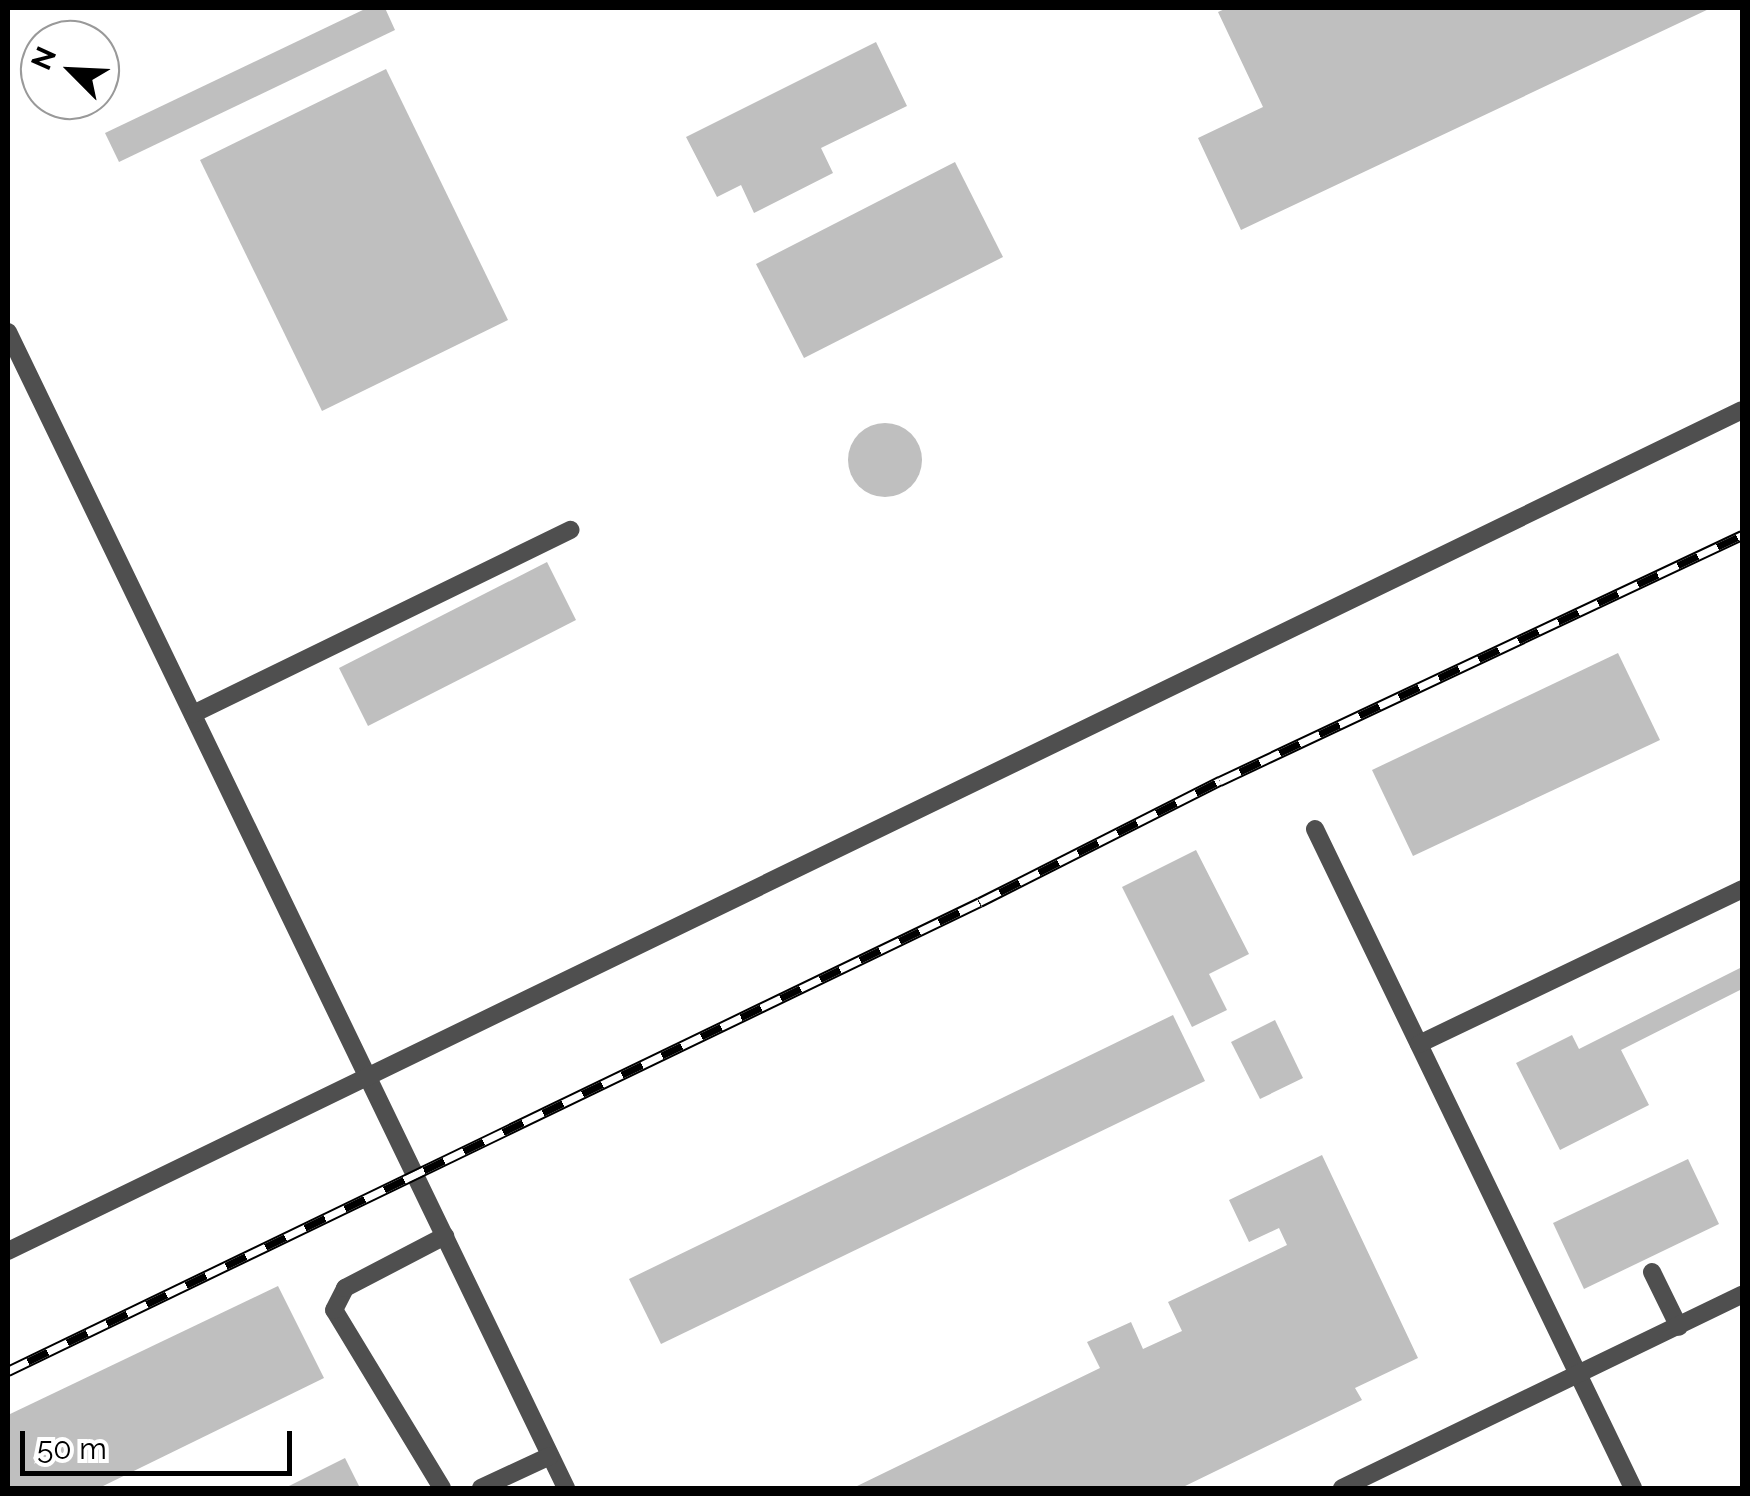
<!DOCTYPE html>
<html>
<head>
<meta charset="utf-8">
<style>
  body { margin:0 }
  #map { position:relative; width:1750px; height:1496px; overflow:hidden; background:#fff; font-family:Raleway,sans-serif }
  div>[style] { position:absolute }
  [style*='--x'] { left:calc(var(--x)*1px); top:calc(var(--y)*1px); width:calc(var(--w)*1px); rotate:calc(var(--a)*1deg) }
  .building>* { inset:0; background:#bfbfbf }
  .round { border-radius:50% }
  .service>* { height:18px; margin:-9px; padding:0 9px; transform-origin:9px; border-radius:9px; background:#4f4f4f }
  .rail>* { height:11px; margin-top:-5.5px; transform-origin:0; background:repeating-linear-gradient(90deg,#fff 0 22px,#000 0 44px); box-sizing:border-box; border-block:2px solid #000 }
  span { translate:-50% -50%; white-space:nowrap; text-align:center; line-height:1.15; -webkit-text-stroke:8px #fff; paint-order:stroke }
  .frame { position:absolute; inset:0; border:10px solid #000; pointer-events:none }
  .north { position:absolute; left:20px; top:20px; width:100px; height:100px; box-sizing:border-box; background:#fff; border:2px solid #999; border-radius:50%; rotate:294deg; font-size:28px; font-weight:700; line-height:40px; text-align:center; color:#000 }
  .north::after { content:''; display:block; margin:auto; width:35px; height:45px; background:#000; clip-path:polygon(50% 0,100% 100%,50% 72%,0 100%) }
  .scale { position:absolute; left:20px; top:1431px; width:272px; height:45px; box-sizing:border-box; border:5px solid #000; border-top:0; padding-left:12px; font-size:30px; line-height:35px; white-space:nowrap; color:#000; -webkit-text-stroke:8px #fff; paint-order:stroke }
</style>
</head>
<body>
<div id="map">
  <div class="building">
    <div style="clip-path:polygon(367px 8px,385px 8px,395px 30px,119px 162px,105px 133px)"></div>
    <div style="clip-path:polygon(1227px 8px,1711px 8px,1241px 230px,1198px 138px,1263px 107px,1218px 12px)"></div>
    <div style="clip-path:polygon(876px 42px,907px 106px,821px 148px,833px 173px,754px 213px,741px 185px,717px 197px,686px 137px)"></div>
    <div style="clip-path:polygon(386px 69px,508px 320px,322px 411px,200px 160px)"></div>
    <div style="clip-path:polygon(955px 162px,1003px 257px,804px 358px,756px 264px)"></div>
    <div class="round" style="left:848px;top:423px;width:74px;height:74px"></div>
    <div style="clip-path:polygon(547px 562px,576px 620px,368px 726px,339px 668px)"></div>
    <div style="clip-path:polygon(1618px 653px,1660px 740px,1413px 856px,1372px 770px)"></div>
    <div style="clip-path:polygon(1196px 850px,1249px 954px,1209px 974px,1227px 1010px,1192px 1027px,1122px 887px)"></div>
    <div style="clip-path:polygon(1742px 967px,1742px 989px,1621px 1050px,1649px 1105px,1560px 1150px,1516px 1063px,1572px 1035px,1579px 1049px)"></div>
    <div style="clip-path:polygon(1173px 1015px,1205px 1081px,661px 1344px,629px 1279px)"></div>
    <div style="clip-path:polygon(1275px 1020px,1303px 1078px,1260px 1099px,1231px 1042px)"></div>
    <div style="clip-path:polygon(1322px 1155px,1418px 1358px,1355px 1388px,1362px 1400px,1181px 1488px,853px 1488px,1100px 1368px,1087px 1342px,1131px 1322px,1143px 1349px,1182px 1331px,1168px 1302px,1287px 1245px,1279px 1228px,1249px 1242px,1229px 1200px)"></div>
    <div style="clip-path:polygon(1688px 1159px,1719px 1224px,1584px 1289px,1553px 1223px)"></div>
    <div style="clip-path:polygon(278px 1286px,324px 1378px,99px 1488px,8px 1488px,8px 1415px)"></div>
    <div style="clip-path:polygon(345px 1458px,360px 1488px,285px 1488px)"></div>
  </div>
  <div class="service">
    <div style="--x:8;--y:332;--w:1284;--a:64.23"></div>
    <div style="--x:193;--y:714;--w:420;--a:-26"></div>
    <div style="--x:1315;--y:829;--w:732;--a:64.24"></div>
    <div style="--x:1419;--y:1044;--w:358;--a:-25.6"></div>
    <div style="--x:8;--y:1251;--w:1927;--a:-25.87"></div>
    <div style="--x:1652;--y:1272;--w:61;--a:63.9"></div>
    <div style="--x:442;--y:1488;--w:208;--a:-121.2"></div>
    <div style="--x:334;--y:1310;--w:25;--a:-63"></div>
    <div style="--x:345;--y:1288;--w:113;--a:-27.5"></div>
    <div style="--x:481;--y:1488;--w:76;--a:-24.9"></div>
    <div style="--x:1342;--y:1488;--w:444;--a:-25.8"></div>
  </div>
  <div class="rail">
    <div style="--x:8;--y:1371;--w:1079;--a:-25.76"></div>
    <div style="--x:980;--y:902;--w:269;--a:-26.8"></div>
    <div style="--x:1220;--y:781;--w:577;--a:-25.23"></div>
  </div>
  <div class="frame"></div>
  <div class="north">N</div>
  <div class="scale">50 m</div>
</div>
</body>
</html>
